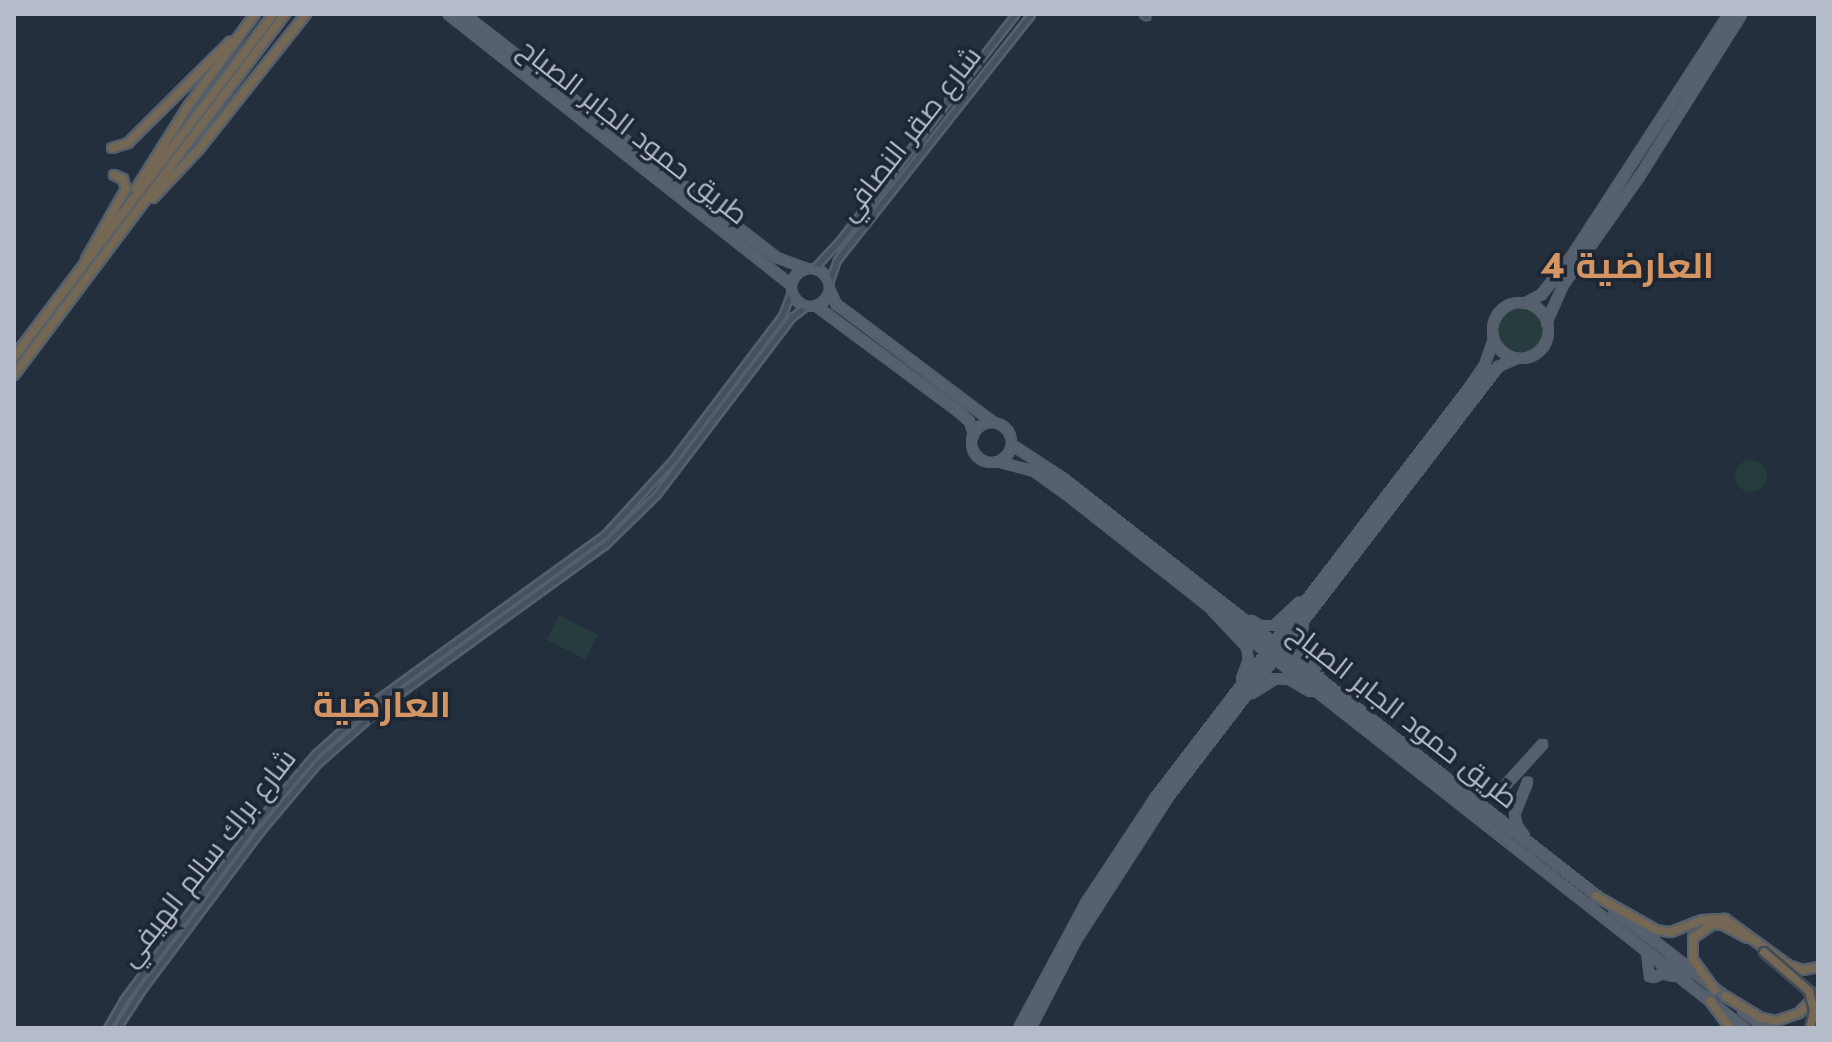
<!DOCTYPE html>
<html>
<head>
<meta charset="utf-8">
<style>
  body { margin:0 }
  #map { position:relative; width:1832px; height:1042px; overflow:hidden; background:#242f3e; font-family:Jost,Cairo,sans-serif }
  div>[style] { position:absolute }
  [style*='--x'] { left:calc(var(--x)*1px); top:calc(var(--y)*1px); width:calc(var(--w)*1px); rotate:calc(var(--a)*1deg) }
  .green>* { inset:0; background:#263c3f }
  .round { border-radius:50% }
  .roads { filter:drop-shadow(2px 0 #565f6c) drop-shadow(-2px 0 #565f6c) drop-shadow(0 2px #565f6c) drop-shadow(0 -2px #565f6c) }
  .secondary>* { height:5px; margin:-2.5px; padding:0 2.5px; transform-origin:2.5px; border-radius:2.5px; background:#465061 }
  .primary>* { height:7px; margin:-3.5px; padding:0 3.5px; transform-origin:3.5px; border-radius:3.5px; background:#56606e }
  .primary>.ring { margin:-3.5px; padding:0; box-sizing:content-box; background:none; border:7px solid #56606e; border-radius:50% }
  .highway>* { height:8px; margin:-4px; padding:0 4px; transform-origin:4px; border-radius:4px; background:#746855 }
  .bridges { filter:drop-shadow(2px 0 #434c59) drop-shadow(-2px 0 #434c59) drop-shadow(0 2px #434c59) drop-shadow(0 -2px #434c59) }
  .highway-bridge>* { height:8px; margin:-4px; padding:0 4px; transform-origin:4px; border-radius:4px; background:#746855 }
  span { translate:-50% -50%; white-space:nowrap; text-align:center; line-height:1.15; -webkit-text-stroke:7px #1d2633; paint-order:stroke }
  .street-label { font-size:28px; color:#b4bcc9 }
  .district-label { font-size:36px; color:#d59563; font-weight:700 }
  .frame { position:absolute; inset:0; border:16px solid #b4bcc9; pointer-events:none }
</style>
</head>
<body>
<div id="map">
  <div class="green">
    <div class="round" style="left:1495px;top:306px;width:48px;height:48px"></div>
    <div class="round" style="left:1735px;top:460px;width:32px;height:32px"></div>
    <div style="clip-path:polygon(559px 615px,598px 635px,585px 659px,547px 640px)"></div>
  </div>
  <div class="roads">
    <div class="secondary">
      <div style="--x:1143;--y:14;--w:4;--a:34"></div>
      <div style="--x:814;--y:268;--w:38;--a:-47"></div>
      <div style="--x:840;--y:240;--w:286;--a:-52.2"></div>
      <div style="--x:829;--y:283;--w:24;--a:-71"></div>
      <div style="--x:837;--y:260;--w:313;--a:-51.7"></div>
      <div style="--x:107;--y:1028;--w:32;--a:-60"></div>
      <div style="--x:123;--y:1000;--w:215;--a:-53.1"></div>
      <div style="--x:252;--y:828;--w:99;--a:-49.5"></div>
      <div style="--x:316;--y:753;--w:76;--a:-41.8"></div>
      <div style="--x:373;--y:702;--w:285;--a:-35.9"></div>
      <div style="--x:604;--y:535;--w:99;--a:-47.5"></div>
      <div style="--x:671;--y:462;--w:183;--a:-52.8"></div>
      <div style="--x:782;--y:316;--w:26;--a:-69"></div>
      <div style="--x:117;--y:1028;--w:48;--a:-57"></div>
      <div style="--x:143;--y:988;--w:194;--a:-53.2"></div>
      <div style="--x:259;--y:833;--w:92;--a:-49.9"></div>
      <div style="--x:318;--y:763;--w:89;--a:-41.4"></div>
      <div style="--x:385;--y:704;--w:271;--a:-35.9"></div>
      <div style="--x:605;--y:545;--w:73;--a:-44.4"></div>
      <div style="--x:657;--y:494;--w:223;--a:-52.7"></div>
      <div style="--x:792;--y:317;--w:18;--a:-38"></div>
    </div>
    <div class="primary">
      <div style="--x:448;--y:14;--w:437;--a:38.3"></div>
      <div style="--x:464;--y:14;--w:395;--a:37.9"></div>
      <div style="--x:776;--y:257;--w:32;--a:20"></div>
      <div class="ring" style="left:791px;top:268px;width:31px;height:31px"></div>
      <div style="--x:829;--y:289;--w:17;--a:65"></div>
      <div style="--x:836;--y:304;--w:14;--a:36"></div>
      <div style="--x:847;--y:312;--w:183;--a:37"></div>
      <div class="ring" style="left:1492px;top:302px;width:49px;height:49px"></div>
      <div style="--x:1524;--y:303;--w:19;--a:-28"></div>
      <div style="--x:1541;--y:294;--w:48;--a:-51.7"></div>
      <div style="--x:1571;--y:256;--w:288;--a:-57"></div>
      <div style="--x:815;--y:305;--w:179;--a:36.6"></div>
      <div style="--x:959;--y:412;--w:13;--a:42"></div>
      <div style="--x:969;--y:421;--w:14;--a:73"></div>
      <div style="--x:1546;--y:322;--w:42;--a:-65.9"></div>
      <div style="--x:1563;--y:284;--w:132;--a:-54.9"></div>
      <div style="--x:1639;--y:176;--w:191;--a:-57.8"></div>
      <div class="ring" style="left:971px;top:422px;width:33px;height:33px"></div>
      <div style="--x:1011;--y:444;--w:62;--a:33.2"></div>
      <div style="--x:1063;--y:478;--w:682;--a:38.03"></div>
      <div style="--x:997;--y:461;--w:38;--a:15"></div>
      <div style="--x:1034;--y:471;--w:44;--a:35.8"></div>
      <div style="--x:1070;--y:497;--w:858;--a:38.23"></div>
      <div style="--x:1212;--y:610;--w:50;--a:46.6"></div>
      <div style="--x:1246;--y:646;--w:14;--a:82"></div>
      <div style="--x:1248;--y:660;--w:19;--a:111"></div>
      <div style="--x:1251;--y:620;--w:9;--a:32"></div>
      <div style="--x:1259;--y:625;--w:15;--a:0"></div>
      <div style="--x:1274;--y:625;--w:34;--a:-43"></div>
      <div style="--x:1241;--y:625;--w:39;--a:36"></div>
      <div style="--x:1303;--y:625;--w:19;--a:106"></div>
      <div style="--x:1298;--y:643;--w:11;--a:75"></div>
      <div style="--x:1301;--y:654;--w:25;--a:47"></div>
      <div style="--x:1276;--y:653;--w:92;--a:36.1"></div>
      <div style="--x:1251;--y:693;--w:28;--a:-32"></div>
      <div style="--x:1275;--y:678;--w:14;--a:4"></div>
      <div style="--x:1289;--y:679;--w:24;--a:30"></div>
      <div style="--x:1466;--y:790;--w:18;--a:13"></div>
      <div style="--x:1484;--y:794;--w:18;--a:-16"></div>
      <div style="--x:1501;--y:789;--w:61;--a:-47.7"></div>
      <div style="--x:1524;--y:836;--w:12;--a:-125"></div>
      <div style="--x:1517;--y:826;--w:12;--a:-104"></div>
      <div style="--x:1514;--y:814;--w:35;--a:-68"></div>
      <div style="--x:1613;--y:909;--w:147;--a:37.8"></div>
      <div style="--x:1646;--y:952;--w:24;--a:83"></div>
      <div style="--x:1660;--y:963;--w:10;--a:0"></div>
      <div style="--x:1670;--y:963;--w:20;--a:33"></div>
      <div style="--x:1653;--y:977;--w:10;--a:-24"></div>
      <div style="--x:1662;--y:973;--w:11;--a:15"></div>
      <div style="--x:1742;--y:1010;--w:29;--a:38"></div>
      <div style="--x:1018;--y:1028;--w:142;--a:-61.8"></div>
      <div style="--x:1085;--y:903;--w:127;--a:-56.6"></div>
      <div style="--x:1155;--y:797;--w:516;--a:-52.55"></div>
      <div style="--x:1469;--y:387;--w:27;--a:-56"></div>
      <div style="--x:1484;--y:365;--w:28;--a:-71"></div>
      <div style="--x:1030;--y:1028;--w:100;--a:-62.7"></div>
      <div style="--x:1076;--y:939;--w:170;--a:-57.2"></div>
      <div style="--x:1168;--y:796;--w:542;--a:-52.5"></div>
      <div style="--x:1498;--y:366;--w:20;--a:-24"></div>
    </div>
    <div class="highway">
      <div style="--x:112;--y:148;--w:17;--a:-17"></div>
      <div style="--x:128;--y:143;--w:144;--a:-44.7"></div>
      <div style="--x:136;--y:189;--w:99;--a:-57.8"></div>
      <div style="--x:189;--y:105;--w:112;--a:-54"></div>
      <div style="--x:153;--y:198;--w:67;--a:-46.8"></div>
      <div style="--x:199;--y:149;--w:172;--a:-51.6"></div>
      <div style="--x:86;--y:259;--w:81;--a:-60.3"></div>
      <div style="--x:126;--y:189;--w:10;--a:-107"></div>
      <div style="--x:123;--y:179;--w:10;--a:-156"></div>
      <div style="--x:14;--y:357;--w:430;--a:-52.9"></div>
      <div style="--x:14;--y:375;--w:451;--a:-53.1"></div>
      <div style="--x:1596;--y:896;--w:69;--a:29.5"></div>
      <div style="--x:1656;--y:930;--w:15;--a:8"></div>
      <div style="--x:1671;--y:932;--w:34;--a:-21"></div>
      <div style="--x:1703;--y:920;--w:22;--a:-3"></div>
      <div style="--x:1725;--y:919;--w:78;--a:36.1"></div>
      <div style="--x:1788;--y:965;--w:16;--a:18"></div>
      <div style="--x:1803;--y:970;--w:15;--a:-11"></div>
      <div style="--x:1715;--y:990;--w:37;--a:-126"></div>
      <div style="--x:1693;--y:960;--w:22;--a:-90"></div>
      <div style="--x:1693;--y:938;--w:24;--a:-35"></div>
      <div style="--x:1713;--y:924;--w:10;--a:6"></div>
      <div style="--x:1723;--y:925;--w:27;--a:28"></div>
      <div style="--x:1725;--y:996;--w:42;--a:31.4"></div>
      <div style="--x:1761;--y:1018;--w:15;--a:11"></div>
      <div style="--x:1776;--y:1021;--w:24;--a:-19"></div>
      <div style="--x:1799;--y:1013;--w:28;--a:-46"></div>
      <div style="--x:1710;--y:1001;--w:34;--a:53"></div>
    </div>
  </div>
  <div class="bridges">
    <div class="highway-bridge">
      <div style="--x:1764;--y:952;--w:60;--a:40.9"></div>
      <div style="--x:1809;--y:991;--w:21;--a:76"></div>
      <div style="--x:1814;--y:1011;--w:17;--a:103"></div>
    </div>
  </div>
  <div class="street-label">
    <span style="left:633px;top:132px;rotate:38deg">طريق حمود الجابر الصباح</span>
    <span style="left:910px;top:134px;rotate:-52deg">شارع صقر النصافي</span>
    <span style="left:1403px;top:716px;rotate:38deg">طريق حمود الجابر الصباح</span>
    <span style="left:208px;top:858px;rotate:-52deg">شارع براك سالم الهيفي</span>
  </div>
  <div class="district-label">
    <span style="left:1627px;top:266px">العارضية 4</span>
    <span style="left:382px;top:705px">العارضية</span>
  </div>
  <div class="frame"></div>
</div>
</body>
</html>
